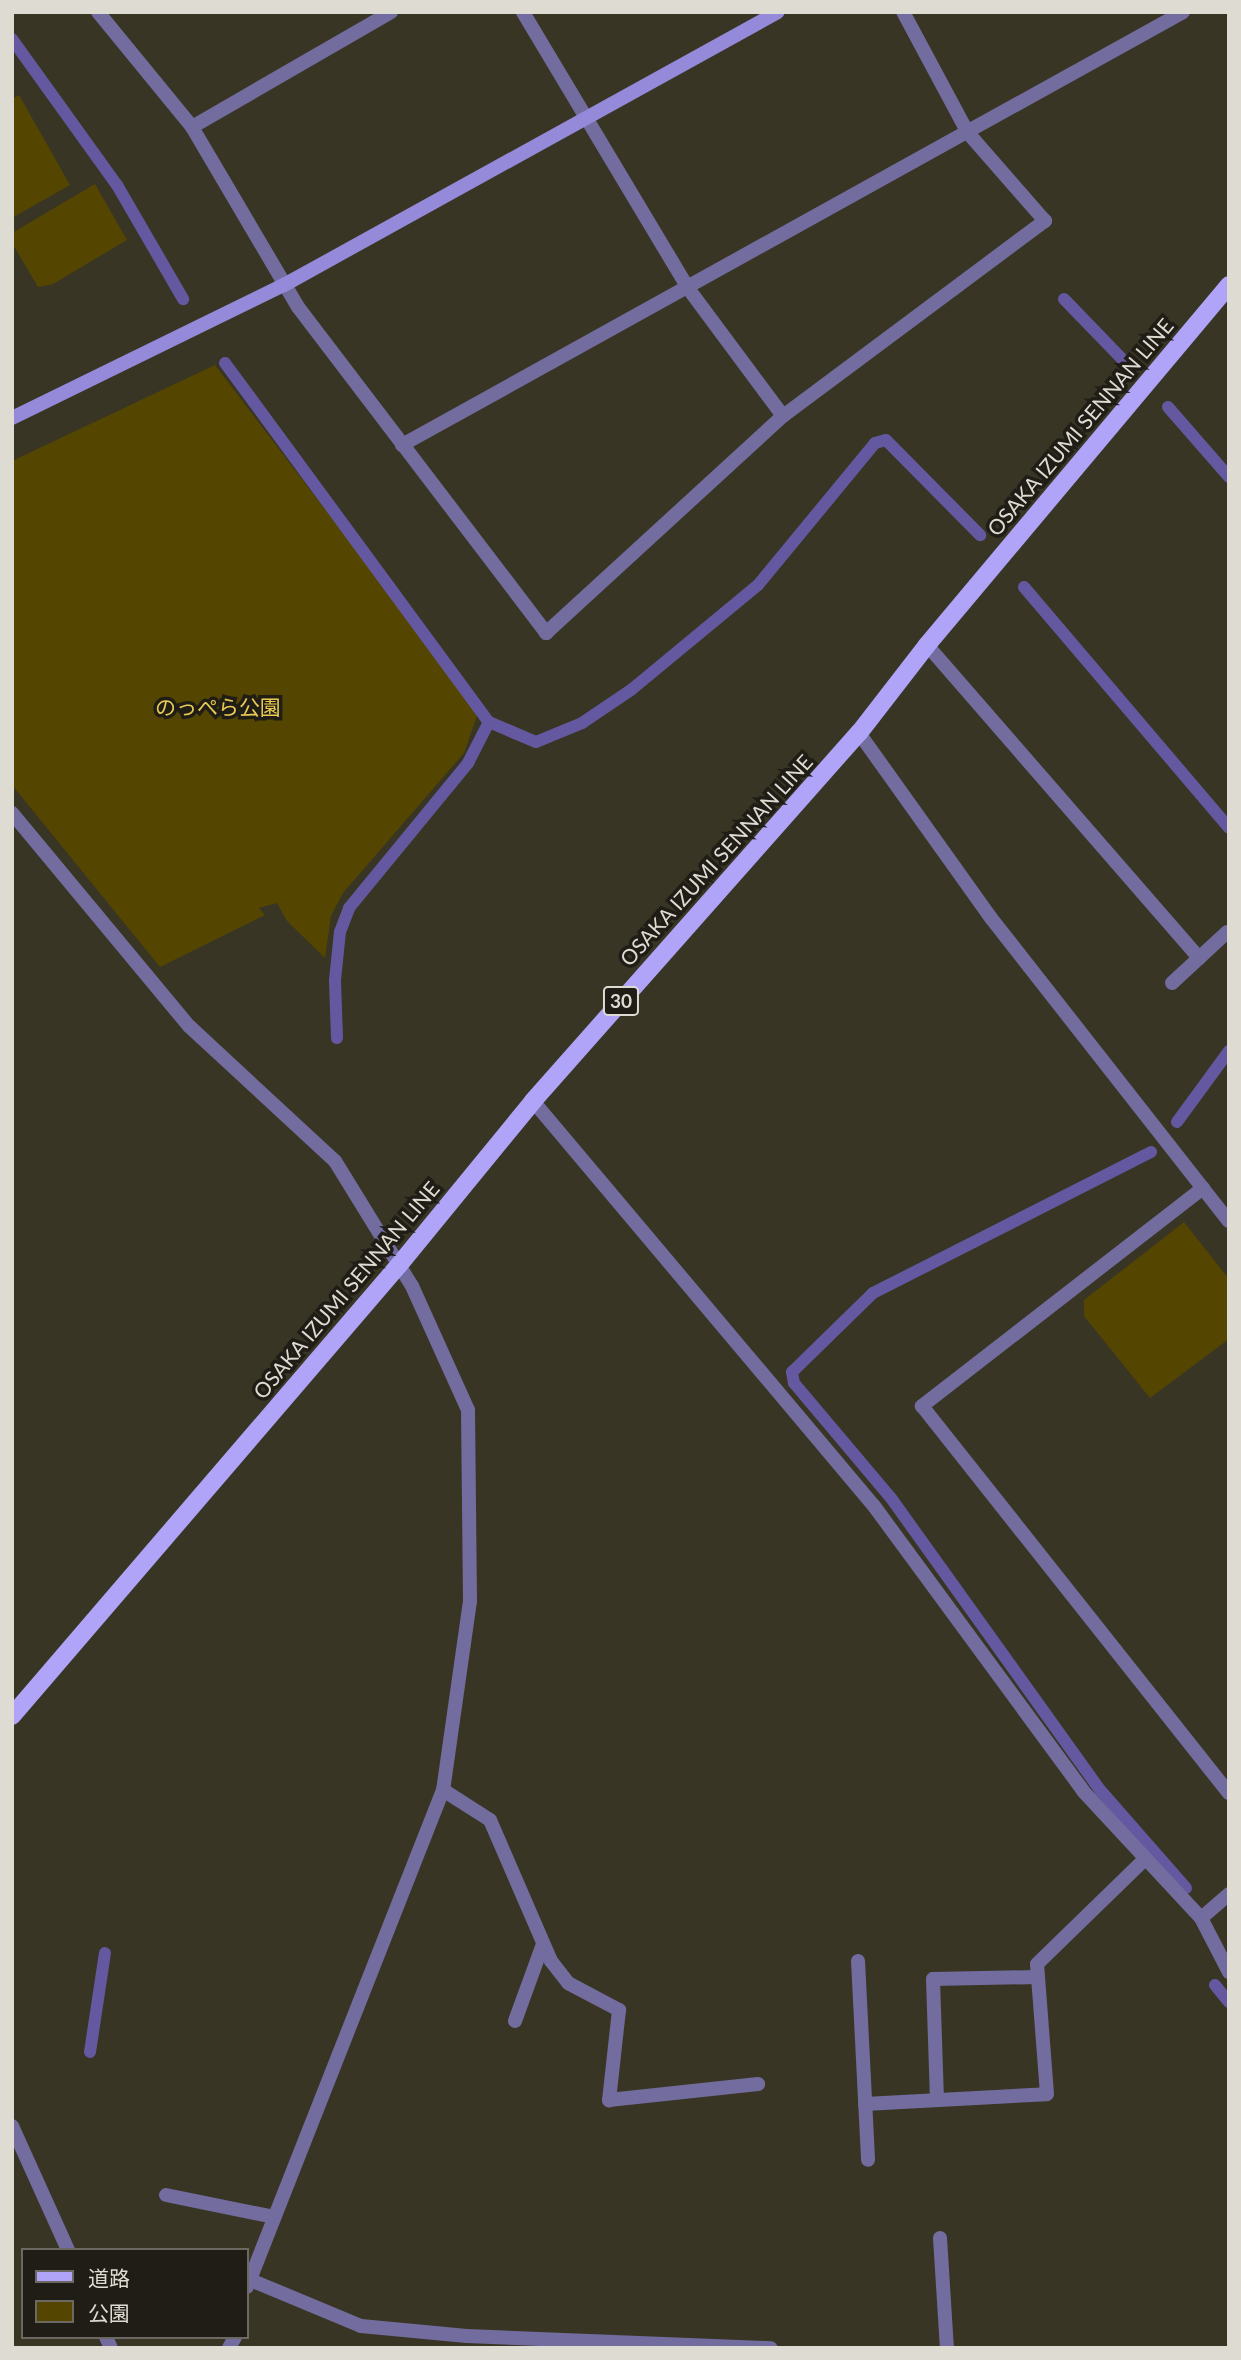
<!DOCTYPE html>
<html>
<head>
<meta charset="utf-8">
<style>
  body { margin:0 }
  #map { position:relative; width:1241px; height:2360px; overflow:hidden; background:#393525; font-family:Lato,"Noto Sans JP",sans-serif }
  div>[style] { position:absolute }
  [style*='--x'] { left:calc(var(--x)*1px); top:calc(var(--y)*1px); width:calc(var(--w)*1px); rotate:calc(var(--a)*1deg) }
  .green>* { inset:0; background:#544500 }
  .stream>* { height:12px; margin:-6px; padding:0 6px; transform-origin:6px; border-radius:6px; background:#6459a1 }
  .street>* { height:14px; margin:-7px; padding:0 7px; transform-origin:7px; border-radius:7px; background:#726c9f }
  .secondary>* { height:14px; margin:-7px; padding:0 7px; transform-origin:7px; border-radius:7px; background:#958ada }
  .primary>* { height:18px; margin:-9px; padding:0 9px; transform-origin:9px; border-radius:9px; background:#afa4f7 }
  span { translate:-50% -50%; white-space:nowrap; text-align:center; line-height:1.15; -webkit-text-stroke:7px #1f1d16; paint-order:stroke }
  .shield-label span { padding:2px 5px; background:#1f1d16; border:2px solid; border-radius:5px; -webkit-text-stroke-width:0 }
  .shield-label { font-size:19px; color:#dedcd2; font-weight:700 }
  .street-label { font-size:21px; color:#dedcd2 }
  .park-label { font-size:21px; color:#e9cb51 }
  .frame { position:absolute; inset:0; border:14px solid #dedcd2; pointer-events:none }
  .legend { position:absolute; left:21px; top:2248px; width:228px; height:91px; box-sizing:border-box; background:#1f1d16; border:2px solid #6b6961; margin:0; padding:9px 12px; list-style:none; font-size:21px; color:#dedcd2 }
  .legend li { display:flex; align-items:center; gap:14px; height:35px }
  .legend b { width:35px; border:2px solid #6b6961 }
</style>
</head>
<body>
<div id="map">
  <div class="green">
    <div style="clip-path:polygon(19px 95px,70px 185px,12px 218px,12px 99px)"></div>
    <div style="clip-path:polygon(95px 184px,127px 240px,53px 284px,38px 287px,12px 243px,12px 233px)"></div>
    <div style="clip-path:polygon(215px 365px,449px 672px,477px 716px,464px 753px,343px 893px,331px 916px,325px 958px,287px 921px,277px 903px,259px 908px,265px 915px,160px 967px,12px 785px,12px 461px)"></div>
    <div style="clip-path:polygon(1184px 1222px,1229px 1279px,1229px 1339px,1150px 1398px,1084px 1316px,1084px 1300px)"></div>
  </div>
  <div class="stream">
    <div style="--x:12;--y:39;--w:180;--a:54.3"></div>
    <div style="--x:117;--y:185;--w:132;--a:59.9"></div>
    <div style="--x:1064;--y:299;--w:92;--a:45.9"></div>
    <div style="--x:225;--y:363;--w:446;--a:53.7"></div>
    <div style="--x:489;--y:722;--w:51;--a:23.1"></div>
    <div style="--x:536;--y:742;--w:50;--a:-22.4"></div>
    <div style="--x:582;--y:723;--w:59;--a:-34"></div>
    <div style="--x:631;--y:690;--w:165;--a:-39.6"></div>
    <div style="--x:758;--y:585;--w:184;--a:-50.5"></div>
    <div style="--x:875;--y:443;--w:11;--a:-15"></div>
    <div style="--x:886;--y:440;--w:134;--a:45.3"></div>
    <div style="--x:1168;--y:407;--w:93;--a:48.9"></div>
    <div style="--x:1024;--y:587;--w:316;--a:49.6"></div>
    <div style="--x:337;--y:1038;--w:58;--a:-92"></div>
    <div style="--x:335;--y:980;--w:48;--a:-84.1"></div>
    <div style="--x:340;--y:932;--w:26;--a:-69"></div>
    <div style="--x:349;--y:908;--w:188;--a:-50.6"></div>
    <div style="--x:468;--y:763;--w:46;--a:-62.9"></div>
    <div style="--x:1177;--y:1122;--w:88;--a:-53.8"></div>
    <div style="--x:1151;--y:1152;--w:312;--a:153.1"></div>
    <div style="--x:873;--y:1293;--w:113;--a:135.7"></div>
    <div style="--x:792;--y:1372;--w:11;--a:80"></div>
    <div style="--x:794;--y:1383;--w:150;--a:49.9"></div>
    <div style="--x:891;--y:1498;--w:360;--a:54.4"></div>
    <div style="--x:1101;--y:1791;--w:129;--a:48.8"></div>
    <div style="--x:1215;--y:1985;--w:22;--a:51"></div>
    <div style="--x:90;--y:2052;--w:100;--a:-81.4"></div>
  </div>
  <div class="street">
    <div style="--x:98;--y:12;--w:149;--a:50.7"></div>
    <div style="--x:192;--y:127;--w:209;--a:59.5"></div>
    <div style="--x:298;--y:307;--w:410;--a:52.7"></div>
    <div style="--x:546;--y:633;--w:321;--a:-42.5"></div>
    <div style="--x:783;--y:416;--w:159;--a:-126.6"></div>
    <div style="--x:688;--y:288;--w:322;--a:-120.9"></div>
    <div style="--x:192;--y:127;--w:230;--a:-30"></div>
    <div style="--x:783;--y:416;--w:327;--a:-36.7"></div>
    <div style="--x:1045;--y:221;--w:117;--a:-131.2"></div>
    <div style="--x:968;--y:133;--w:137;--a:-118.2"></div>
    <div style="--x:402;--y:445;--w:893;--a:-29"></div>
    <div style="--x:927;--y:645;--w:415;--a:49"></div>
    <div style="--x:859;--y:733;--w:227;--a:54.5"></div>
    <div style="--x:991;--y:918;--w:385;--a:51.9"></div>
    <div style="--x:12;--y:813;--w:277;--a:50.3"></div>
    <div style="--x:189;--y:1026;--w:199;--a:42.8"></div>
    <div style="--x:335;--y:1161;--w:147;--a:58.4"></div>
    <div style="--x:412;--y:1286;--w:136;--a:65.7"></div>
    <div style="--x:468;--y:1410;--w:191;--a:89.4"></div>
    <div style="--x:470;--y:1601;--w:191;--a:98.1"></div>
    <div style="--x:443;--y:1790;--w:534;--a:111.52"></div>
    <div style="--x:1172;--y:983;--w:75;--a:-42.8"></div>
    <div style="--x:533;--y:1101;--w:529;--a:49.9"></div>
    <div style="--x:874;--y:1506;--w:353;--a:53.7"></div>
    <div style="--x:1083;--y:1791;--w:173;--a:47.1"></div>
    <div style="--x:1203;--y:1188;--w:356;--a:142.2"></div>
    <div style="--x:922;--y:1406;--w:494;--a:51.6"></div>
    <div style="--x:443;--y:1790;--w:56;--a:32.6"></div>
    <div style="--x:490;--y:1820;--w:154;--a:66.6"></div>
    <div style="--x:551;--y:1961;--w:28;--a:52"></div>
    <div style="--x:568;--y:1983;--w:58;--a:27.9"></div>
    <div style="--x:619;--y:2010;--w:91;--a:96.3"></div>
    <div style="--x:609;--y:2100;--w:150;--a:-6.1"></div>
    <div style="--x:1229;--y:1894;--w:37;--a:139"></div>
    <div style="--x:1201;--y:1918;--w:61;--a:62.6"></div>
    <div style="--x:858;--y:1961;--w:199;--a:87.1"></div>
    <div style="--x:515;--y:2021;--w:82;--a:-70"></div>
    <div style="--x:937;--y:2100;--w:121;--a:-91.9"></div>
    <div style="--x:933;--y:1979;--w:105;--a:-1.1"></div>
    <div style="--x:865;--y:2104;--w:182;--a:-3.1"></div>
    <div style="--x:1047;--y:2094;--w:130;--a:-94.4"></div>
    <div style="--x:1037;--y:1964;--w:151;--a:-44.2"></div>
    <div style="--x:12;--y:2126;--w:136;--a:65.7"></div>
    <div style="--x:166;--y:2195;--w:110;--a:11.5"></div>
    <div style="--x:940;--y:2238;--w:110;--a:86.4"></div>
    <div style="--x:248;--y:2279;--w:122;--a:22.6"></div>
    <div style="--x:361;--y:2326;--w:106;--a:5.4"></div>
    <div style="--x:467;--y:2336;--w:304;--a:2.3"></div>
    <div style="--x:106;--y:2337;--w:12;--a:66"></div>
    <div style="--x:229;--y:2348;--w:13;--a:-61"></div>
  </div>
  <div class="secondary">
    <div style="--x:12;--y:418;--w:303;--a:-26.1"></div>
    <div style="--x:284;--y:285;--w:564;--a:-28.93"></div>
  </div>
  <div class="primary">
    <div style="--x:12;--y:1716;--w:594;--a:-49.37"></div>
    <div style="--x:399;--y:1265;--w:212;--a:-50.7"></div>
    <div style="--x:533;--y:1101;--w:492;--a:-48.5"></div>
    <div style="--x:859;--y:733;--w:111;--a:-52.3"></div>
    <div style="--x:927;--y:645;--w:470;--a:-50"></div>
  </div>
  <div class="shield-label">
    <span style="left:621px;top:1001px">30</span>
  </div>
  <div class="street-label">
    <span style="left:1080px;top:427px;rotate:-50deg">OSAKA IZUMI SENNAN LINE</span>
    <span style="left:716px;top:860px;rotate:-48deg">OSAKA IZUMI SENNAN LINE</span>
    <span style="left:346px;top:1290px;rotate:-50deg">OSAKA IZUMI SENNAN LINE</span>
  </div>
  <div class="park-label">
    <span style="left:218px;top:707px">のっぺら公園</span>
  </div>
  <div class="frame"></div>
  <ul class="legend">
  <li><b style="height:9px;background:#afa4f7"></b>道路</li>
  <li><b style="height:19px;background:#544500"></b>公園</li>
  </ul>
</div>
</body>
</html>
